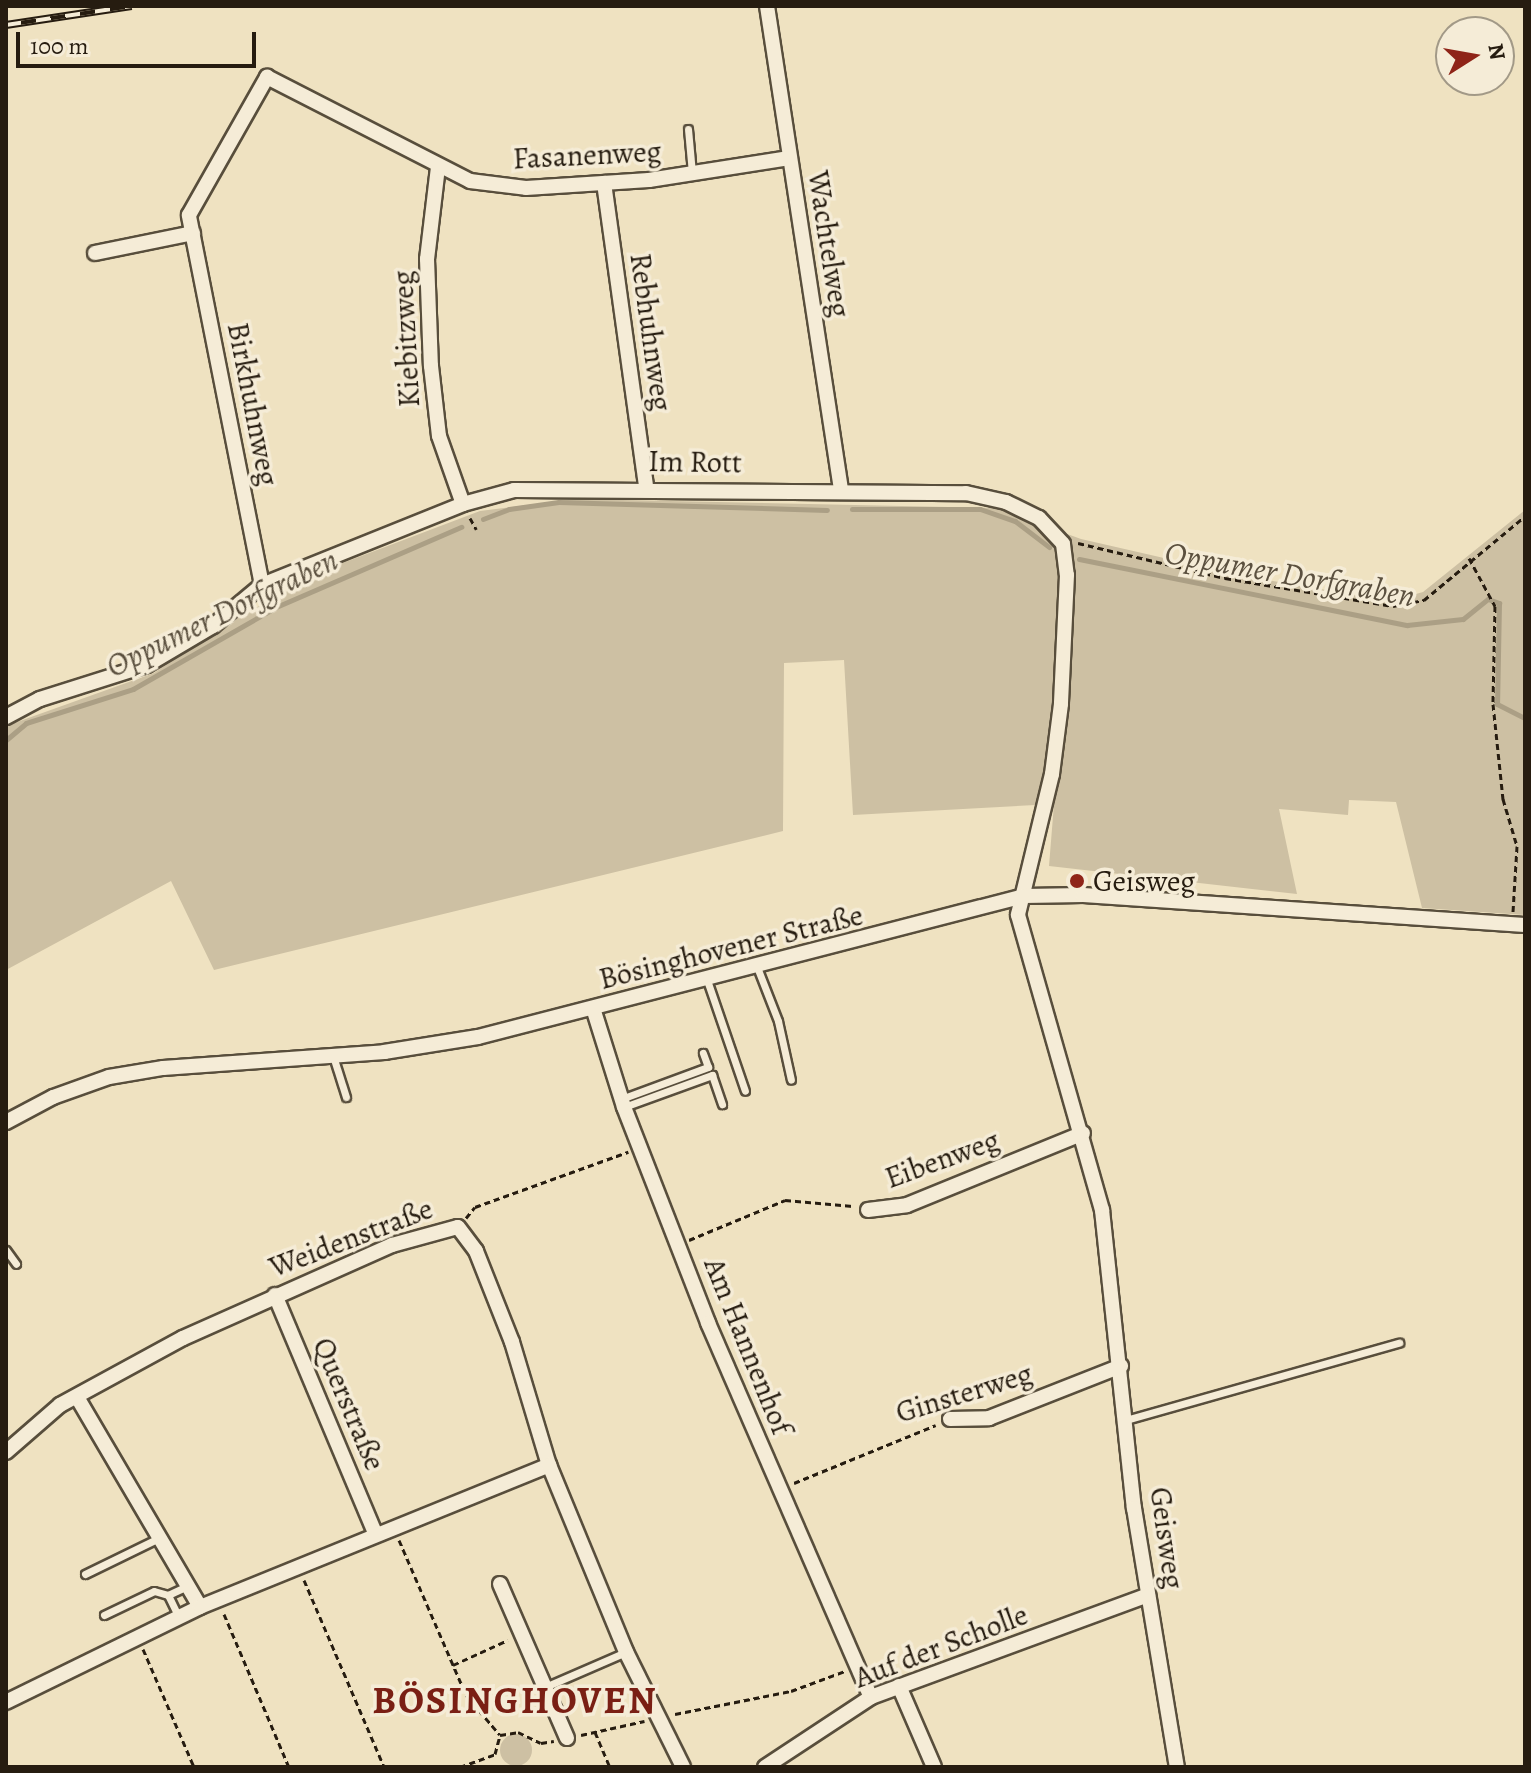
<!DOCTYPE html>
<html>
<head>
<meta charset="utf-8">
<style>
  body { margin:0 }
  #map { position:relative; width:1531px; height:1773px; overflow:hidden; background:#efe2c1; font-family:Alegreya,serif }
  div>[style] { position:absolute }
  [style*='--x'] { left:calc(var(--x)*1px); top:calc(var(--y)*1px); width:calc(var(--w)*1px); rotate:calc(var(--a)*1deg) }
  .green>* { inset:0; background:#cdc0a3 }
  .round { border-radius:50% }
  .stream>* { height:5px; margin:-2.5px; padding:0 2.5px; transform-origin:2.5px; border-radius:2.5px; background:#ab9f85 }
  .path>* { height:3px; margin-top:-1.5px; transform-origin:0; background:repeating-linear-gradient(90deg,#261c10 0 6px,transparent 0 10px) }
  .roads { filter:drop-shadow(2px 0 #584e3c) drop-shadow(-2px 0 #584e3c) drop-shadow(0 2px #584e3c) drop-shadow(0 -2px #584e3c) }
  .lane>* { height:7px; margin:-3.5px; padding:0 3.5px; transform-origin:3.5px; border-radius:3.5px; background:#f5ecd7 }
  .street>* { height:14px; margin:-7px; padding:0 7px; transform-origin:7px; border-radius:7px; background:#f5ecd7 }
  .rail>* { height:8px; margin-top:-4px; transform-origin:0; background:repeating-linear-gradient(90deg,#f5ecd7 0 15px,#261c10 0 30px); box-sizing:border-box; border-block:2px solid #261c10 }
  .dots>* { width:22px; height:22px; translate:-50% -50%; box-sizing:border-box; border:4px solid #f5ecd7; border-radius:50% }
  span { translate:-50% -50%; white-space:nowrap; text-align:center; line-height:1.15; -webkit-text-stroke:7px #f5ecd7; paint-order:stroke }
  .street-label { font-size:30px; color:#261c10 }
  .poi-label { font-size:30px; color:#261c10 }
  .left { translate:0 -50%; text-align:left }
  .water-label { font-size:32px; color:#5b503f; font-style:italic }
  .district-label { font-size:38px; color:#7a1f14; font-weight:700; letter-spacing:2px }
  .frame { position:absolute; inset:0; border:8px solid #261c10; pointer-events:none }
  .north { position:absolute; left:1435px; top:16px; width:80px; height:80px; box-sizing:border-box; background:#f5ecd7; border:2px solid #a29987; border-radius:50%; rotate:79deg; font-size:22px; font-weight:700; line-height:32px; text-align:center; color:#261c10 }
  .north::after { content:''; display:block; margin:auto; width:28px; height:36px; background:#8f2418; clip-path:polygon(50% 0,100% 100%,50% 72%,0 100%) }
  .scale { position:absolute; left:16px; top:32px; width:240px; height:36px; box-sizing:border-box; border:4px solid #261c10; border-top:0; padding-left:10px; font-size:24px; line-height:28px; white-space:nowrap; color:#261c10; -webkit-text-stroke:6px #f5ecd7; paint-order:stroke }
</style>
</head>
<body>
<div id="map">
  <div class="green">
    <div style="clip-path:polygon(575px 499px,995px 508px,1081px 539px,1238px 575px,1391px 601px,1423px 592px,1525px 510px,1525px 915px,1422px 908px,1396px 802px,1349px 800px,1348px 815px,1279px 809px,1297px 894px,1049px 866px,1054px 804px,853px 815px,844px 660px,784px 663px,783px 831px,214px 970px,171px 881px,6px 970px,6px 726px,154px 673px,237px 618px,327px 569px,480px 511px)"></div>
    <div class="round" style="left:500px;top:1734px;width:32px;height:32px"></div>
  </div>
  <div class="stream">
    <div style="--x:852;--y:509;--w:128;--a:0"></div>
    <div style="--x:980;--y:509;--w:37;--a:19"></div>
    <div style="--x:1015;--y:521;--w:43;--a:37.4"></div>
    <div style="--x:483;--y:519;--w:28;--a:-21"></div>
    <div style="--x:509;--y:509;--w:50;--a:-8"></div>
    <div style="--x:559;--y:502;--w:268;--a:1.7"></div>
    <div style="--x:1079;--y:559;--w:335;--a:11.4"></div>
    <div style="--x:1407;--y:625;--w:56;--a:-6.1"></div>
    <div style="--x:1463;--y:619;--w:32;--a:-39"></div>
    <div style="--x:1488;--y:599;--w:12;--a:20"></div>
    <div style="--x:1499;--y:603;--w:101;--a:91.1"></div>
    <div style="--x:1497;--y:704;--w:31;--a:27"></div>
    <div style="--x:6;--y:740;--w:26;--a:-40"></div>
    <div style="--x:26;--y:723;--w:112;--a:-17.6"></div>
    <div style="--x:133;--y:689;--w:165;--a:-29.8"></div>
    <div style="--x:276;--y:607;--w:202;--a:-23.4"></div>
  </div>
  <div class="path">
    <div style="--x:470;--y:518;--w:13;--a:61"></div>
    <div style="--x:1078;--y:543;--w:151;--a:13.4"></div>
    <div style="--x:1225;--y:578;--w:170;--a:9.5"></div>
    <div style="--x:1393;--y:606;--w:32;--a:-11"></div>
    <div style="--x:1424;--y:600;--w:131;--a:-39.7"></div>
    <div style="--x:1469;--y:558;--w:55;--a:61.6"></div>
    <div style="--x:1495;--y:606;--w:98;--a:91.2"></div>
    <div style="--x:1493;--y:704;--w:96;--a:84"></div>
    <div style="--x:1503;--y:799;--w:49;--a:73.4"></div>
    <div style="--x:1517;--y:846;--w:66;--a:93.5"></div>
    <div style="--x:466;--y:1218;--w:14;--a:-51"></div>
    <div style="--x:475;--y:1207;--w:163;--a:-19.8"></div>
    <div style="--x:689;--y:1240;--w:104;--a:-22.6"></div>
    <div style="--x:785;--y:1200;--w:68;--a:5"></div>
    <div style="--x:794;--y:1483;--w:153;--a:-22.2"></div>
    <div style="--x:399;--y:1540;--w:169;--a:66.6"></div>
    <div style="--x:466;--y:1695;--w:52;--a:49.6"></div>
    <div style="--x:304;--y:1580;--w:203;--a:66.8"></div>
    <div style="--x:224;--y:1614;--w:166;--a:67"></div>
    <div style="--x:143;--y:1649;--w:129;--a:66.6"></div>
    <div style="--x:453;--y:1665;--w:60;--a:-24.4"></div>
    <div style="--x:675;--y:1714;--w:118;--a:-11.2"></div>
    <div style="--x:791;--y:1691;--w:58;--a:-20.3"></div>
    <div style="--x:595;--y:1732;--w:38;--a:67"></div>
    <div style="--x:581;--y:1735;--w:65;--a:-12.5"></div>
    <div style="--x:460;--y:1767;--w:37;--a:-20"></div>
    <div style="--x:495;--y:1754;--w:20;--a:-75"></div>
    <div style="--x:500;--y:1735;--w:18;--a:-9"></div>
    <div style="--x:518;--y:1732;--w:25;--a:26"></div>
    <div style="--x:541;--y:1743;--w:13;--a:-9"></div>
  </div>
  <div class="roads">
    <div class="lane">
      <div style="--x:688;--y:129;--w:44;--a:84.8"></div>
      <div style="--x:757;--y:967;--w:58;--a:68.7"></div>
      <div style="--x:778;--y:1021;--w:60;--a:77.6"></div>
      <div style="--x:707;--y:980;--w:117;--a:71.1"></div>
      <div style="--x:333;--y:1056;--w:43;--a:72.4"></div>
      <div style="--x:621;--y:1099;--w:93;--a:-20.2"></div>
      <div style="--x:708;--y:1067;--w:15;--a:-110"></div>
      <div style="--x:624;--y:1107;--w:94;--a:-20"></div>
      <div style="--x:712;--y:1075;--w:31;--a:71"></div>
      <div style="--x:6;--y:1250;--w:17;--a:54"></div>
      <div style="--x:1126;--y:1420;--w:284;--a:-15.8"></div>
      <div style="--x:85;--y:1574;--w:85;--a:-26"></div>
      <div style="--x:168;--y:1595;--w:25;--a:64"></div>
      <div style="--x:104;--y:1615;--w:55;--a:-25.6"></div>
      <div style="--x:154;--y:1591;--w:15;--a:16"></div>
      <div style="--x:168;--y:1595;--w:23;--a:-25"></div>
      <div style="--x:545;--y:1687;--w:88;--a:-23.4"></div>
    </div>
    <div class="street">
      <div style="--x:767;--y:6;--w:490;--a:81.3"></div>
      <div style="--x:438;--y:167;--w:93;--a:96.8"></div>
      <div style="--x:427;--y:259;--w:107;--a:87.9"></div>
      <div style="--x:431;--y:366;--w:70;--a:83.5"></div>
      <div style="--x:439;--y:436;--w:72;--a:70.6"></div>
      <div style="--x:604;--y:183;--w:307;--a:82.1"></div>
      <div style="--x:95;--y:253;--w:100;--a:-11.5"></div>
      <div style="--x:262;--y:585;--w:377;--a:-101.2"></div>
      <div style="--x:189;--y:215;--w:159;--a:-60.5"></div>
      <div style="--x:267;--y:77;--w:228;--a:27.1"></div>
      <div style="--x:470;--y:181;--w:56;--a:7.1"></div>
      <div style="--x:526;--y:188;--w:123;--a:-3.7"></div>
      <div style="--x:649;--y:180;--w:142;--a:-8.9"></div>
      <div style="--x:6;--y:717;--w:38;--a:-28"></div>
      <div style="--x:40;--y:699;--w:112;--a:-17.6"></div>
      <div style="--x:147;--y:665;--w:77;--a:-30.6"></div>
      <div style="--x:213;--y:626;--w:64;--a:-39.9"></div>
      <div style="--x:262;--y:585;--w:217;--a:-21.9"></div>
      <div style="--x:463;--y:504;--w:53;--a:-15.4"></div>
      <div style="--x:514;--y:490;--w:452;--a:0.4"></div>
      <div style="--x:966;--y:493;--w:41;--a:12.7"></div>
      <div style="--x:1006;--y:502;--w:37;--a:26"></div>
      <div style="--x:1039;--y:518;--w:35;--a:47"></div>
      <div style="--x:1063;--y:544;--w:31;--a:83"></div>
      <div style="--x:1067;--y:575;--w:129;--a:92.7"></div>
      <div style="--x:1061;--y:704;--w:71;--a:97.3"></div>
      <div style="--x:1052;--y:774;--w:145;--a:103.6"></div>
      <div style="--x:1018;--y:915;--w:307;--a:74.1"></div>
      <div style="--x:1102;--y:1210;--w:300;--a:83.9"></div>
      <div style="--x:1134;--y:1508;--w:263;--a:80.6"></div>
      <div style="--x:593;--y:1008;--w:104;--a:72.6"></div>
      <div style="--x:624;--y:1107;--w:232;--a:68.7"></div>
      <div style="--x:708;--y:1323;--w:408;--a:66.5"></div>
      <div style="--x:6;--y:1122;--w:53;--a:-28"></div>
      <div style="--x:53;--y:1097;--w:59;--a:-19.7"></div>
      <div style="--x:109;--y:1077;--w:55;--a:-9.5"></div>
      <div style="--x:163;--y:1068;--w:222;--a:-4.1"></div>
      <div style="--x:384;--y:1052;--w:95;--a:-9.1"></div>
      <div style="--x:478;--y:1037;--w:564;--a:-14.48"></div>
      <div style="--x:1024;--y:896;--w:59;--a:-1"></div>
      <div style="--x:1083;--y:895;--w:443;--a:3.9"></div>
      <div style="--x:868;--y:1210;--w:39;--a:-7"></div>
      <div style="--x:907;--y:1205;--w:190;--a:-22.2"></div>
      <div style="--x:275;--y:1295;--w:258;--a:67.2"></div>
      <div style="--x:77;--y:1397;--w:243;--a:59.6"></div>
      <div style="--x:950;--y:1419;--w:39;--a:-1"></div>
      <div style="--x:989;--y:1418;--w:142;--a:-21.5"></div>
      <div style="--x:6;--y:1452;--w:72;--a:-41"></div>
      <div style="--x:60;--y:1405;--w:140;--a:-28.6"></div>
      <div style="--x:183;--y:1338;--w:229;--a:-24"></div>
      <div style="--x:392;--y:1245;--w:68;--a:-15.3"></div>
      <div style="--x:458;--y:1227;--w:30;--a:53"></div>
      <div style="--x:476;--y:1251;--w:98;--a:68.4"></div>
      <div style="--x:512;--y:1342;--w:128;--a:73.3"></div>
      <div style="--x:500;--y:1584;--w:168;--a:66.5"></div>
      <div style="--x:899;--y:1686;--w:88;--a:66.6"></div>
      <div style="--x:6;--y:1702;--w:216;--a:-26.1"></div>
      <div style="--x:200;--y:1607;--w:377;--a:-22.1"></div>
      <div style="--x:549;--y:1465;--w:202;--a:67.6"></div>
      <div style="--x:626;--y:1652;--w:128;--a:63.6"></div>
      <div style="--x:765;--y:1767;--w:127;--a:-33.4"></div>
      <div style="--x:871;--y:1697;--w:295;--a:-20.2"></div>
    </div>
  </div>
  <div class="rail">
    <div style="--x:6;--y:25;--w:127;--a:-8.6"></div>
  </div>
  <div class="dots">
    <div style="left:1077px;top:881px;background:#8f2418"></div>
  </div>
  <div class="street-label">
    <span style="left:587px;top:155px;rotate:-3deg">Fasanenweg</span>
    <span style="left:829px;top:244px;rotate:81deg">Wachtelweg</span>
    <span style="left:651px;top:332px;rotate:82deg">Rebhuhnweg</span>
    <span style="left:406px;top:339px;rotate:-93deg">Kiebitzweg</span>
    <span style="left:253px;top:404px;rotate:79deg">Birkhuhnweg</span>
    <span style="left:695px;top:462px;rotate:1deg">Im Rott</span>
    <span style="left:731px;top:947px;rotate:-14deg">Bösinghovener Straße</span>
    <span style="left:942px;top:1159px;rotate:-20deg">Eibenweg</span>
    <span style="left:351px;top:1238px;rotate:-21deg">Weidenstraße</span>
    <span style="left:748px;top:1346px;rotate:68deg">Am Hannenhof</span>
    <span style="left:964px;top:1393px;rotate:-17deg">Ginsterweg</span>
    <span style="left:349px;top:1404px;rotate:67deg">Querstraße</span>
    <span style="left:1167px;top:1538px;rotate:82deg">Geisweg</span>
    <span style="left:941px;top:1646px;rotate:-21deg">Auf der Scholle</span>
  </div>
  <div class="poi-label">
    <span class="left" style="left:1093px;top:881px">Geisweg</span>
  </div>
  <div class="water-label">
    <span style="left:1290px;top:574px;rotate:10deg">Oppumer Dorfgraben</span>
    <span style="left:222px;top:613px;rotate:-26deg">Oppumer Dorfgraben</span>
  </div>
  <div class="district-label">
    <span style="left:515px;top:1701px">BÖSINGHOVEN</span>
  </div>
  <div class="frame"></div>
  <div class="north">N</div>
  <div class="scale">100 m</div>
</div>
</body>
</html>
